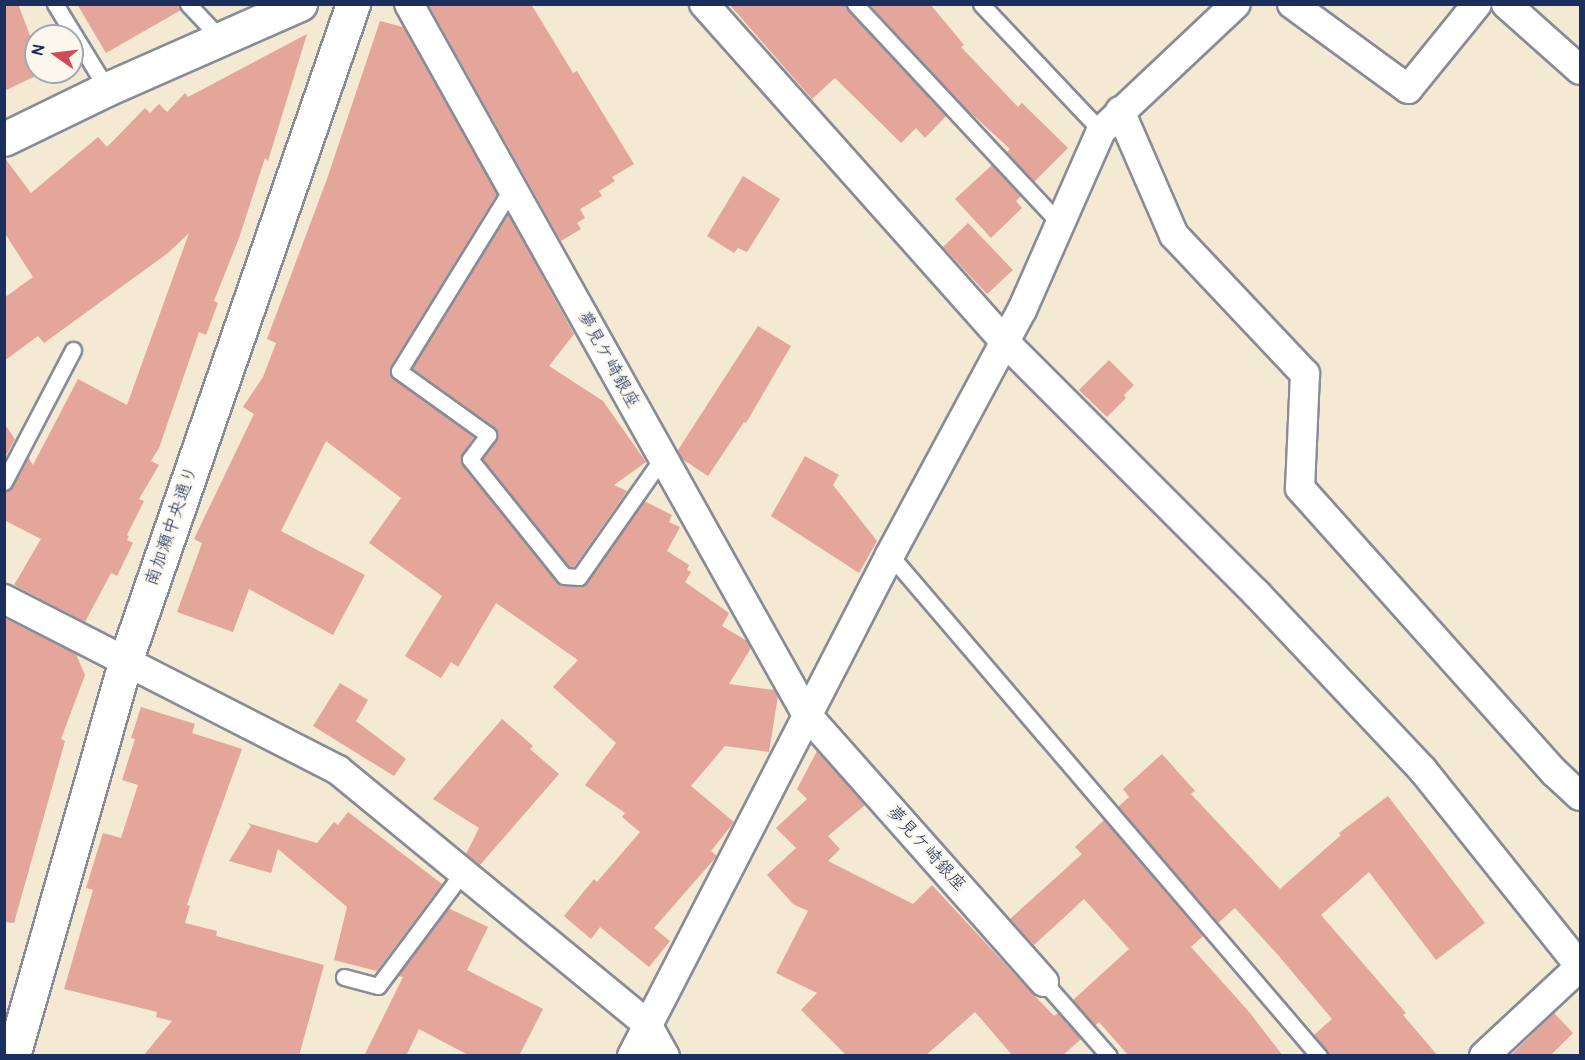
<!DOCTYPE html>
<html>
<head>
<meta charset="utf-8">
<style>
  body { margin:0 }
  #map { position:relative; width:1585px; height:1060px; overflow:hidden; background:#f4e9d2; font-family:Pangolin,"Klee One",sans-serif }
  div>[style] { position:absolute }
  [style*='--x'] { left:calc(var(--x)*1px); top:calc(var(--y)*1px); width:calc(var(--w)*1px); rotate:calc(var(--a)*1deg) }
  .building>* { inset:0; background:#e4a59b }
  .roads { filter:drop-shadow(2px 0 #888c98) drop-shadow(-2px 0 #888c98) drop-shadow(0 2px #888c98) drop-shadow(0 -2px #888c98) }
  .service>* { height:15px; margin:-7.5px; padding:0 7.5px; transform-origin:7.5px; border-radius:7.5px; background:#fff }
  .minor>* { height:28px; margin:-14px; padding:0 14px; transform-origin:14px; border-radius:14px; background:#fff }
  .tertiary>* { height:33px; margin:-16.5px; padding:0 16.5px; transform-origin:16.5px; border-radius:16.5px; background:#fff }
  span { translate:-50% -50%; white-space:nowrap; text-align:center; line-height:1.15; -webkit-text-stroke:5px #fbf7ec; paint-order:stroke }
  .street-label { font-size:18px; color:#1b2f5e }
  .frame { position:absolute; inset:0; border:6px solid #1b2f5e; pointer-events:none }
  .north { position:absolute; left:24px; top:24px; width:60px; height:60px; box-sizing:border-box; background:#fbf7ec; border:2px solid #a1a7b3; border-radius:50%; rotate:284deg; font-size:16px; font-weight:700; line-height:24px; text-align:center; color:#1b2f5e }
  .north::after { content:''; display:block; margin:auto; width:21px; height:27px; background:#d1495b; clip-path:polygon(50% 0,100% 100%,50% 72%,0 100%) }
</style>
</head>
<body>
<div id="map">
  <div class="building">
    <div style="clip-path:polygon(4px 4px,18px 4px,36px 51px,36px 72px,44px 72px,4px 91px)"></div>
    <div style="clip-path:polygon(77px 4px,178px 4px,181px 10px,106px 53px)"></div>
    <div style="clip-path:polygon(428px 4px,531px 4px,573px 73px,577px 71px,634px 164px,612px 177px,615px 181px,599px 191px,602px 196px,580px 209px,585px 218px,577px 223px,581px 229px,561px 241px)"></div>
    <div style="clip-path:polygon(729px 4px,845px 4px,848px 11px,946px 116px,925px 138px,916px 128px,901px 143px,835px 78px,812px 99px)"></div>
    <div style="clip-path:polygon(869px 4px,930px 4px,964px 45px,961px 47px,1018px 107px,1022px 103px,1068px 148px,1034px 182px,1007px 152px,1010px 149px,960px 103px)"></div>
    <div style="clip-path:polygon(380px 21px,403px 27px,497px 194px,391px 366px,391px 376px,474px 437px,461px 457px,462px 465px,560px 585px,579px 587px,587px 583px,644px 501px,672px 515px,669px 522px,680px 527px,667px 551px,689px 565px,687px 570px,691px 572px,685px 582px,729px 613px,722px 626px,747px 641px,751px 648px,729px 684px,774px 690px,778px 696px,769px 752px,725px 746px,691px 786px,734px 822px,711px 851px,717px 856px,654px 928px,670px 941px,649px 967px,600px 927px,591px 939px,564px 916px,594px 879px,597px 882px,640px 832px,622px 817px,625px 813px,585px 785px,616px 743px,553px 687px,578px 660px,496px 603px,458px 667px,451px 662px,441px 678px,405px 656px,442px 596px,369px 543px,401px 498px,326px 441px,281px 531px,365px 575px,333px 635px,249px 589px,233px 632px,177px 612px,202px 543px,194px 539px,254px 414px,243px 407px,263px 377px,276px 343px,267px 339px,327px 179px)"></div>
    <div style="clip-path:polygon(307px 34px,268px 161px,265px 158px,239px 238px,214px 301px,218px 303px,206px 335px,199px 332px,159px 448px,151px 461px,159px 465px,139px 499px,144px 501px,127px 535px,129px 536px,127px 540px,133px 543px,117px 576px,111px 573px,85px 622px,14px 585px,41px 539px,4px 520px,4px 492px,13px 487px,28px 457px,33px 465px,78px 379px,127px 405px,189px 233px,168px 253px,44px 343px,38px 336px,4px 361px,4px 298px,33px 277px,4px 232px,4px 157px,31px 193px,98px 137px,107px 147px,145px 108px,150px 113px,159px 104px,167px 112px,185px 93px,188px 97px)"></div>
    <div style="clip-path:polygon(992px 165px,1021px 196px,1016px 201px,1022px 208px,991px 238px,955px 199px)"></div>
    <div style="clip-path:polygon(743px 176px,780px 199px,747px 252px,738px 248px,734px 253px,707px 236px)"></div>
    <div style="clip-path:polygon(508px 214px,574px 334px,549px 366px,603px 401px,646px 462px,614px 485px,627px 491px,574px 567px,569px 567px,482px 459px,498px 437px,494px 427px,412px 368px)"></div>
    <div style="clip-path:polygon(968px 223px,1013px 270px,987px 294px,943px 247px)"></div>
    <div style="clip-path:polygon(758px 326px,791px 346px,746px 423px,744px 422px,708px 476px,682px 459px,678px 450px)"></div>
    <div style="clip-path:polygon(1109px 360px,1134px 385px,1124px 395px,1126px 398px,1107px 417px,1079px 390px)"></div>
    <div style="clip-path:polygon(4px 423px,15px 439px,4px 460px)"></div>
    <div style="clip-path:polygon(805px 456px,839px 475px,833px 485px,877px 541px,859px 573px,771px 516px)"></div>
    <div style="clip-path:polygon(4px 618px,76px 654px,85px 675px,61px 739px,65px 741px,14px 923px,4px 922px)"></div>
    <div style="clip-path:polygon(340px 683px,368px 700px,356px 721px,406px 759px,394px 776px,313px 726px)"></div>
    <div style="clip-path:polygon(141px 707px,195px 724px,192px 733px,242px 749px,204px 854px,187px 905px,190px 906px,185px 923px,217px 931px,216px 936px,324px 965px,299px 1056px,143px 1056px,172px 1021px,156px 1017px,157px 1012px,64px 989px,93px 890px,86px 888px,103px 833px,121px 838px,138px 785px,122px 780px,135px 739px,131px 738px)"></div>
    <div style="clip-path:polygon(502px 719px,533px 746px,530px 749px,559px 774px,480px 865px,466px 854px,479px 828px,433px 799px)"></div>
    <div style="clip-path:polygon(817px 751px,865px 805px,828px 836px,840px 849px,828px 861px,913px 904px,932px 885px,1032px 993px,1054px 1016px,1058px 1013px,1081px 1039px,1062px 1056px,1013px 1056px,975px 1012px,925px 1056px,847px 1056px,801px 1010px,817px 993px,776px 973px,808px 911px,793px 904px,767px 875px,796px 848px,776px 828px,807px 799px,797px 789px)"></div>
    <div style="clip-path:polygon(1162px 754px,1195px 791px,1191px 794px,1280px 889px,1341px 835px,1339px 833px,1388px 796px,1485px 923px,1436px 960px,1369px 872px,1321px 915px,1406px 1013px,1403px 1015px,1438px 1056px,1329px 1056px,1314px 1035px,1332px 1019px,1278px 955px,1235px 908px,1218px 923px,1118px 807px,1129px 797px,1123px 789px)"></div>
    <div style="clip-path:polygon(348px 812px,442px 884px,377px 971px,334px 960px,347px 907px,278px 849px,271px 873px,229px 861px,251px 826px,247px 823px,317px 843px,334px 822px,338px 825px)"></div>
    <div style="clip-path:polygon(1104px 820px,1203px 936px,1191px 947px,1250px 1013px,1283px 1056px,1129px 1056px,1099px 1022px,1095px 1026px,1073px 1000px,1129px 949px,1084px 899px,1034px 945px,1010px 919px,1082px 854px,1075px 847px)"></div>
    <div style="clip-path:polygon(448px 908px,488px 927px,467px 970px,543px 1009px,519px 1056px,470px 1056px,419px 1029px,406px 1056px,364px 1056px,403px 977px,398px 976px)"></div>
    <div style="clip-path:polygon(1554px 1013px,1573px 1033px,1550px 1056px,1510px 1056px)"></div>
  </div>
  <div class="roads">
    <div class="service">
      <div style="--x:55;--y:4;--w:100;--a:58.5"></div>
      <div style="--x:188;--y:4;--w:48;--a:46.7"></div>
      <div style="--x:855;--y:4;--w:298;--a:47"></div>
      <div style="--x:981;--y:4;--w:175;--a:46.6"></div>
      <div style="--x:512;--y:188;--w:215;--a:121.7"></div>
      <div style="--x:399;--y:371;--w:110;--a:35.7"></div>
      <div style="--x:488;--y:435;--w:30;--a:127"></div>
      <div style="--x:470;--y:459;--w:150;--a:51.2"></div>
      <div style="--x:564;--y:576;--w:15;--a:4"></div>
      <div style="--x:579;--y:577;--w:146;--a:-55"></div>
      <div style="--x:4;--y:482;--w:149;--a:-62.4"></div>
      <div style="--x:890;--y:555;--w:660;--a:49.43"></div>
      <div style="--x:344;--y:977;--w:35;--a:15"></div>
      <div style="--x:378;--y:986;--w:142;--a:-53.3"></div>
      <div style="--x:1044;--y:982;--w:98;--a:48.7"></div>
    </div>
    <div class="minor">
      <div style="--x:409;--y:4;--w:815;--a:60.76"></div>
      <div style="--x:807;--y:715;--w:357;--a:48.4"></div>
      <div style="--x:704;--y:4;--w:451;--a:48.3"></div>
      <div style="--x:1004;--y:341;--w:358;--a:45"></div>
      <div style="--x:1257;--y:594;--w:241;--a:46.7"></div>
      <div style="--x:1422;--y:769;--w:251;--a:51.3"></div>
      <div style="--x:1292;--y:4;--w:144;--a:36.2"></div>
      <div style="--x:1408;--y:89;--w:109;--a:-50.9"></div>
      <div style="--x:1506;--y:4;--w:99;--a:41.7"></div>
      <div style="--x:1120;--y:111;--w:135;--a:66.5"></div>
      <div style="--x:1174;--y:235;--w:191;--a:46.7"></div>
      <div style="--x:1305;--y:374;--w:114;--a:92.5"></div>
      <div style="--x:1300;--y:488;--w:381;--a:48.2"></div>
      <div style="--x:1554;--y:772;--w:35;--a:43"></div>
      <div style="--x:4;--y:599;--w:375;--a:27.1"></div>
      <div style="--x:338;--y:770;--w:400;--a:39.4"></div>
      <div style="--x:647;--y:1024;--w:37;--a:61"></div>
      <div style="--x:632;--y:1056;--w:564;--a:-62.75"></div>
      <div style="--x:890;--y:555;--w:278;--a:-61.7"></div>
      <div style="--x:1022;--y:310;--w:196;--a:-66.2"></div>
      <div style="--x:1101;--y:131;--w:185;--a:-43.3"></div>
      <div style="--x:1484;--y:1056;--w:123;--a:-43"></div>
      <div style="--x:1574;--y:972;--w:11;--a:-56"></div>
    </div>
    <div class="tertiary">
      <div style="--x:4;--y:139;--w:114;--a:-25.9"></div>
      <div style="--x:107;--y:89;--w:211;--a:-23.8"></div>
      <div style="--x:13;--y:1056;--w:410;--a:-74.1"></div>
      <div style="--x:125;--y:662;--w:696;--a:-70.89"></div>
    </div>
  </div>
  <div class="street-label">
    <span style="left:608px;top:360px;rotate:61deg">夢見ケ崎銀座</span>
    <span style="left:172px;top:526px;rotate:-71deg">南加瀬中央通り</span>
    <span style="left:926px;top:849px;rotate:48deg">夢見ケ崎銀座</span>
  </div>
  <div class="frame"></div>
  <div class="north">N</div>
</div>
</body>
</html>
